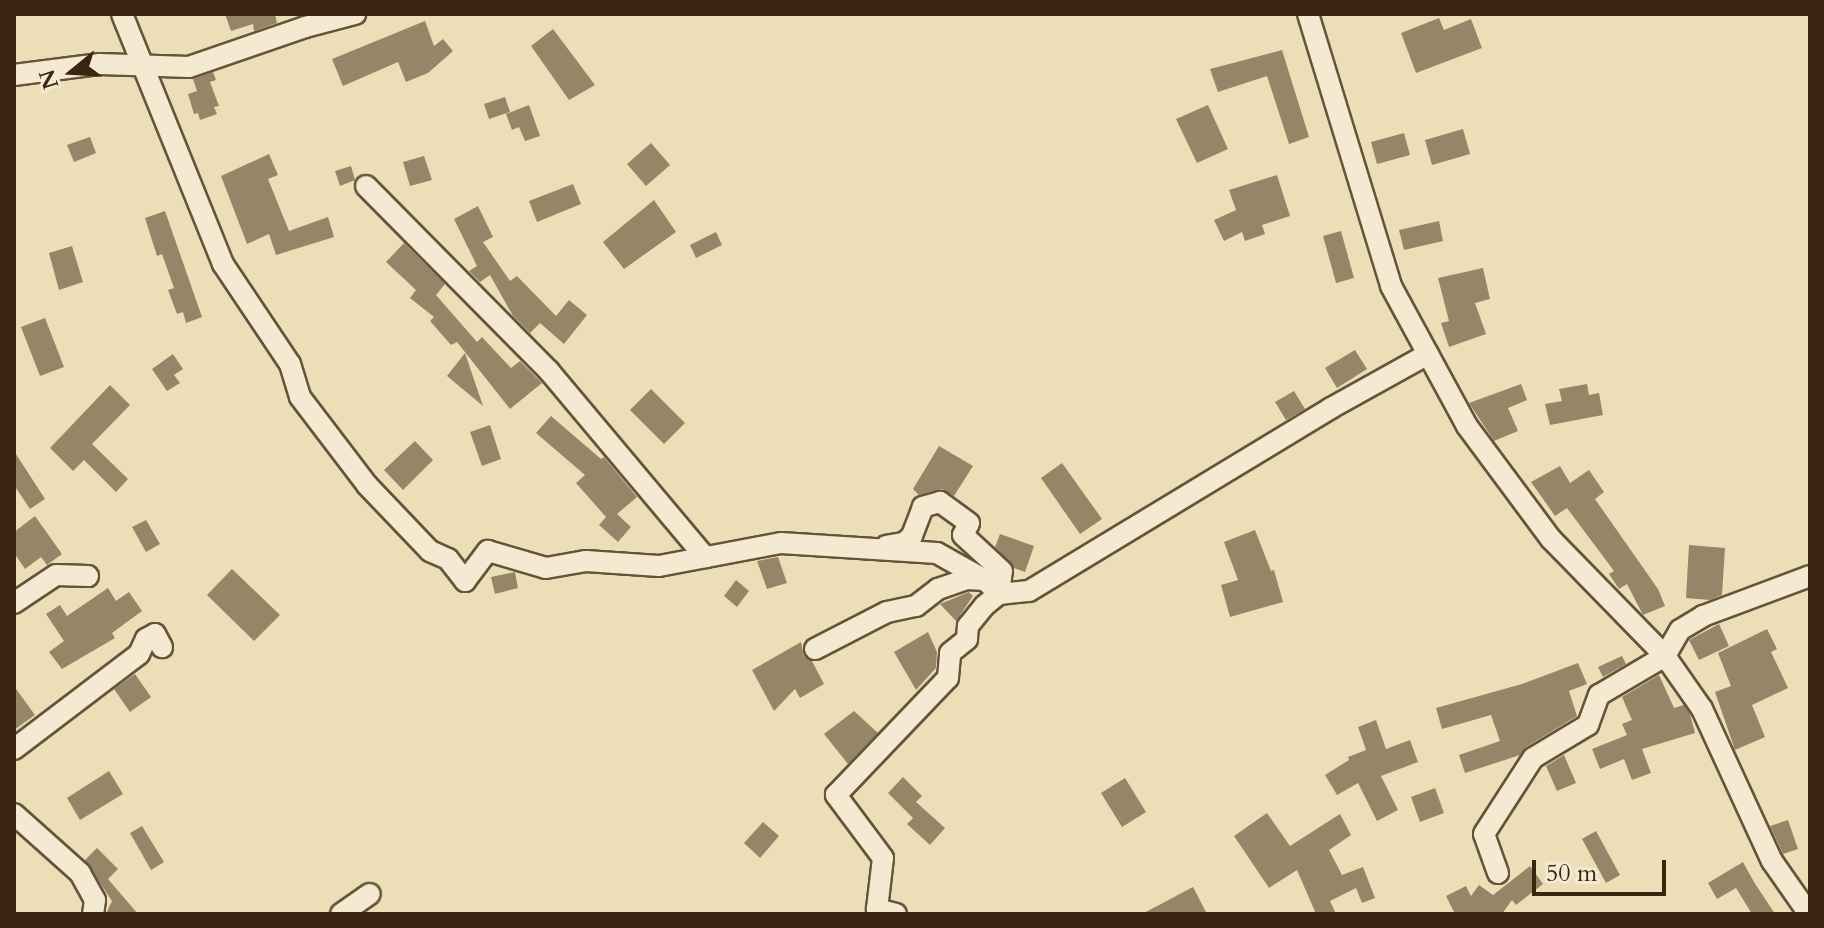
<!DOCTYPE html>
<html>
<head>
<meta charset="utf-8">
<style>
  body { margin:0 }
  #map { position:relative; width:1824px; height:928px; overflow:hidden; background:#ecdfb8; font-family:Cardo,serif }
  div>[style] { position:absolute }
  [style*='--x'] { left:calc(var(--x)*1px); top:calc(var(--y)*1px); width:calc(var(--w)*1px); rotate:calc(var(--a)*1deg) }
  .building>* { inset:0; background:#968667 }
  .roads { filter:drop-shadow(2px 0 #66543a) drop-shadow(-2px 0 #66543a) drop-shadow(0 2px #66543a) drop-shadow(0 -2px #66543a) }
  .street>* { height:20px; margin:-10px; padding:0 10px; transform-origin:10px; border-radius:10px; background:#f3ead1 }
  span { translate:-50% -50%; white-space:nowrap; text-align:center; line-height:1.15; -webkit-text-stroke:6px #f3ead1; paint-order:stroke }
  .frame { position:absolute; inset:0; border:16px solid #392510; pointer-events:none }
  .north { position:absolute; left:32px; top:32px; width:80px; height:80px; -webkit-text-stroke:6px #f3ead1; paint-order:stroke; rotate:252deg; font-size:22px; font-weight:700; line-height:32px; text-align:center; color:#392510 }
  .north::after { content:''; display:block; margin:auto; width:28px; height:36px; background:#392510; clip-path:polygon(50% 0,100% 100%,50% 72%,0 100%) }
  .scale { position:absolute; left:1532px; top:860px; width:134px; height:36px; box-sizing:border-box; border:4px solid #392510; border-top:0; padding-left:10px; font-size:24px; line-height:28px; white-space:nowrap; color:#392510; -webkit-text-stroke:6px #f3ead1; paint-order:stroke }
</style>
</head>
<body>
<div id="map">
  <div class="building">
    <div style="clip-path:polygon(225px 14px,275px 14px,277px 23px,254px 31px,253px 24px,231px 31px)"></div>
    <div style="clip-path:polygon(1439px 18px,1444px 30px,1471px 19px,1482px 48px,1416px 73px,1401px 33px)"></div>
    <div style="clip-path:polygon(425px 21px,434px 46px,443px 39px,453px 51px,428px 73px,406px 82px,398px 62px,343px 86px,332px 59px)"></div>
    <div style="clip-path:polygon(553px 29px,595px 85px,569px 100px,531px 46px)"></div>
    <div style="clip-path:polygon(1282px 50px,1309px 137px,1289px 144px,1267px 76px,1218px 92px,1210px 69px)"></div>
    <div style="clip-path:polygon(213px 72px,216px 80px,210px 82px,219px 106px,214px 107px,217px 114px,200px 120px,198px 113px,194px 114px,188px 94px,197px 91px,193px 79px)"></div>
    <div style="clip-path:polygon(505px 97px,510px 112px,489px 119px,484px 104px)"></div>
    <div style="clip-path:polygon(529px 105px,540px 136px,525px 141px,519px 127px,512px 130px,506px 114px)"></div>
    <div style="clip-path:polygon(1208px 105px,1228px 149px,1197px 163px,1176px 119px)"></div>
    <div style="clip-path:polygon(1463px 129px,1470px 154px,1432px 165px,1425px 140px)"></div>
    <div style="clip-path:polygon(1404px 133px,1410px 155px,1377px 164px,1371px 142px)"></div>
    <div style="clip-path:polygon(90px 137px,96px 153px,74px 162px,67px 145px)"></div>
    <div style="clip-path:polygon(651px 143px,670px 165px,646px 186px,627px 164px)"></div>
    <div style="clip-path:polygon(269px 154px,278px 175px,268px 179px,289px 231px,328px 217px,334px 237px,276px 255px,269px 234px,247px 244px,221px 176px)"></div>
    <div style="clip-path:polygon(424px 156px,432px 180px,410px 186px,403px 162px)"></div>
    <div style="clip-path:polygon(351px 166px,355px 180px,340px 186px,335px 171px)"></div>
    <div style="clip-path:polygon(1277px 175px,1290px 216px,1262px 225px,1265px 234px,1245px 241px,1242px 232px,1224px 241px,1214px 220px,1236px 210px,1229px 190px)"></div>
    <div style="clip-path:polygon(573px 184px,581px 204px,537px 222px,529px 201px)"></div>
    <div style="clip-path:polygon(654px 200px,676px 232px,624px 269px,603px 242px)"></div>
    <div style="clip-path:polygon(478px 206px,493px 237px,483px 242px,510px 281px,517px 276px,556px 316px,569px 300px,587px 315px,564px 344px,540px 323px,530px 333px,513px 316px,490px 275px,480px 282px,469px 271px,477px 266px,454px 219px)"></div>
    <div style="clip-path:polygon(165px 211px,202px 317px,186px 323px,183px 312px,177px 314px,168px 290px,174px 288px,162px 254px,157px 256px,145px 218px)"></div>
    <div style="clip-path:polygon(1439px 221px,1443px 241px,1404px 250px,1399px 230px)"></div>
    <div style="clip-path:polygon(1341px 231px,1354px 278px,1336px 283px,1323px 236px)"></div>
    <div style="clip-path:polygon(716px 232px,722px 245px,696px 258px,690px 245px)"></div>
    <div style="clip-path:polygon(404px 243px,445px 284px,436px 295px,477px 342px,482px 337px,511px 368px,520px 361px,542px 383px,510px 409px,457px 342px,451px 345px,430px 321px,434px 317px,410px 298px,416px 290px,386px 262px)"></div>
    <div style="clip-path:polygon(72px 246px,83px 282px,59px 290px,49px 253px)"></div>
    <div style="clip-path:polygon(1483px 268px,1490px 299px,1475px 303px,1486px 334px,1449px 347px,1441px 323px,1449px 321px,1438px 278px)"></div>
    <div style="clip-path:polygon(45px 318px,64px 367px,40px 376px,21px 327px)"></div>
    <div style="clip-path:polygon(1355px 350px,1367px 369px,1337px 388px,1325px 368px)"></div>
    <div style="clip-path:polygon(465px 353px,483px 406px,447px 376px)"></div>
    <div style="clip-path:polygon(173px 354px,183px 369px,174px 375px,180px 383px,167px 391px,152px 369px)"></div>
    <div style="clip-path:polygon(1521px 384px,1527px 400px,1508px 408px,1518px 431px,1494px 441px,1469px 403px)"></div>
    <div style="clip-path:polygon(1587px 384px,1589px 395px,1599px 393px,1603px 415px,1550px 425px,1545px 404px,1562px 401px,1559px 389px)"></div>
    <div style="clip-path:polygon(110px 385px,130px 405px,92px 444px,128px 479px,116px 492px,84px 460px,73px 471px,50px 448px)"></div>
    <div style="clip-path:polygon(651px 389px,685px 423px,664px 444px,630px 410px)"></div>
    <div style="clip-path:polygon(1294px 391px,1305px 409px,1286px 420px,1275px 402px)"></div>
    <div style="clip-path:polygon(551px 416px,601px 459px,604px 457px,637px 497px,617px 514px,631px 527px,618px 542px,599px 525px,606px 517px,576px 483px,585px 475px,536px 433px)"></div>
    <div style="clip-path:polygon(490px 425px,501px 459px,482px 466px,470px 432px)"></div>
    <div style="clip-path:polygon(415px 441px,433px 460px,403px 490px,384px 470px)"></div>
    <div style="clip-path:polygon(939px 446px,973px 466px,954px 496px,942px 489px,919px 495px,913px 489px)"></div>
    <div style="clip-path:polygon(14px 451px,45px 499px,30px 509px,14px 485px)"></div>
    <div style="clip-path:polygon(1062px 463px,1102px 519px,1080px 534px,1041px 478px)"></div>
    <div style="clip-path:polygon(1560px 466px,1570px 483px,1589px 470px,1604px 492px,1595px 499px,1658px 589px,1665px 606px,1643px 615px,1627px 584px,1619px 589px,1609px 574px,1614px 571px,1567px 508px,1555px 516px,1531px 482px)"></div>
    <div style="clip-path:polygon(35px 516px,62px 554px,47px 565px,41px 557px,25px 569px,14px 553px,14px 532px)"></div>
    <div style="clip-path:polygon(146px 520px,160px 544px,146px 552px,132px 527px)"></div>
    <div style="clip-path:polygon(1255px 530px,1271px 571px,1274px 570px,1283px 602px,1230px 617px,1221px 585px,1238px 580px,1224px 542px)"></div>
    <div style="clip-path:polygon(1000px 534px,1034px 546px,1025px 572px,1014px 568px,995px 547px)"></div>
    <div style="clip-path:polygon(1689px 545px,1725px 548px,1722px 595px,1710px 600px,1686px 598px)"></div>
    <div style="clip-path:polygon(778px 557px,787px 583px,767px 589px,757px 561px)"></div>
    <div style="clip-path:polygon(232px 569px,280px 615px,254px 641px,207px 595px)"></div>
    <div style="clip-path:polygon(515px 572px,518px 588px,495px 594px,491px 577px)"></div>
    <div style="clip-path:polygon(736px 580px,749px 591px,737px 607px,724px 596px)"></div>
    <div style="clip-path:polygon(108px 588px,116px 601px,129px 592px,142px 611px,112px 633px,115px 638px,62px 669px,49px 652px,64px 641px,46px 614px,60px 605px,67px 616px)"></div>
    <div style="clip-path:polygon(969px 592px,973px 596px,956px 621px,940px 604px)"></div>
    <div style="clip-path:polygon(1719px 624px,1729px 646px,1699px 660px,1689px 640px)"></div>
    <div style="clip-path:polygon(1767px 629px,1777px 649px,1771px 652px,1788px 688px,1752px 705px,1765px 737px,1735px 750px,1715px 692px,1731px 686px,1718px 653px)"></div>
    <div style="clip-path:polygon(928px 632px,937px 652px,936px 668px,916px 690px,894px 652px)"></div>
    <div style="clip-path:polygon(801px 642px,804px 656px,812px 661px,824px 684px,800px 698px,795px 689px,774px 711px,752px 670px)"></div>
    <div style="clip-path:polygon(1622px 656px,1626px 664px,1603px 677px,1598px 667px)"></div>
    <div style="clip-path:polygon(1578px 663px,1587px 684px,1569px 691px,1577px 716px,1526px 747px,1520px 755px,1465px 773px,1459px 755px,1500px 741px,1491px 715px,1442px 729px,1436px 708px,1522px 684px)"></div>
    <div style="clip-path:polygon(135px 674px,151px 697px,130px 712px,114px 689px)"></div>
    <div style="clip-path:polygon(1659px 675px,1674px 708px,1684px 705px,1690px 714px,1695px 733px,1642px 749px,1651px 773px,1632px 780px,1624px 759px,1600px 769px,1592px 749px,1627px 735px,1622px 724px,1632px 720px,1622px 697px)"></div>
    <div style="clip-path:polygon(14px 686px,35px 715px,14px 730px)"></div>
    <div style="clip-path:polygon(854px 711px,878px 733px,848px 764px,824px 734px)"></div>
    <div style="clip-path:polygon(1376px 720px,1386px 749px,1410px 740px,1418px 762px,1381px 776px,1398px 810px,1377px 821px,1358px 783px,1337px 795px,1325px 775px,1349px 760px,1348px 757px,1366px 750px,1358px 727px)"></div>
    <div style="clip-path:polygon(1564px 755px,1576px 783px,1557px 791px,1546px 766px)"></div>
    <div style="clip-path:polygon(109px 771px,123px 794px,80px 820px,67px 798px)"></div>
    <div style="clip-path:polygon(903px 777px,922px 796px,916px 802px,945px 828px,930px 845px,907px 824px,913px 818px,888px 793px)"></div>
    <div style="clip-path:polygon(1125px 778px,1146px 812px,1122px 827px,1101px 793px)"></div>
    <div style="clip-path:polygon(1435px 788px,1444px 813px,1420px 822px,1411px 797px)"></div>
    <div style="clip-path:polygon(1267px 813px,1290px 846px,1340px 814px,1351px 835px,1329px 850px,1342px 875px,1363px 867px,1375px 898px,1362px 903px,1356px 888px,1330px 901px,1336px 914px,1316px 914px,1297px 870px,1269px 888px,1234px 836px)"></div>
    <div style="clip-path:polygon(1788px 820px,1798px 849px,1783px 854px,1770px 826px)"></div>
    <div style="clip-path:polygon(763px 822px,779px 836px,760px 858px,744px 843px)"></div>
    <div style="clip-path:polygon(142px 826px,164px 862px,151px 870px,130px 833px)"></div>
    <div style="clip-path:polygon(1596px 831px,1620px 875px,1606px 883px,1582px 839px)"></div>
    <div style="clip-path:polygon(97px 848px,118px 869px,108px 879px,138px 914px,106px 914px,112px 901px,85px 860px)"></div>
    <div style="clip-path:polygon(1743px 862px,1754px 882px,1775px 914px,1752px 914px,1736px 888px,1717px 899px,1708px 883px)"></div>
    <div style="clip-path:polygon(1530px 866px,1543px 884px,1516px 905px,1512px 900px,1502px 914px,1455px 914px,1446px 896px,1466px 886px,1471px 896px,1479px 885px,1493px 895px)"></div>
    <div style="clip-path:polygon(1193px 887px,1207px 914px,1142px 914px)"></div>
  </div>
  <div class="roads">
    <div class="street">
      <div style="--x:122;--y:14;--w:270;--a:68"></div>
      <div style="--x:223;--y:264;--w:120;--a:56.2"></div>
      <div style="--x:290;--y:364;--w:34;--a:73"></div>
      <div style="--x:300;--y:397;--w:111;--a:52.7"></div>
      <div style="--x:367;--y:485;--w:91;--a:46.3"></div>
      <div style="--x:430;--y:551;--w:20;--a:24"></div>
      <div style="--x:448;--y:559;--w:28;--a:52"></div>
      <div style="--x:465;--y:581;--w:38;--a:-53"></div>
      <div style="--x:488;--y:551;--w:60;--a:16.3"></div>
      <div style="--x:546;--y:568;--w:41;--a:-9.9"></div>
      <div style="--x:586;--y:561;--w:73;--a:3.9"></div>
      <div style="--x:659;--y:566;--w:124;--a:-10.7"></div>
      <div style="--x:781;--y:543;--w:156;--a:3.7"></div>
      <div style="--x:937;--y:553;--w:55;--a:29.4"></div>
      <div style="--x:1308;--y:14;--w:284;--a:73"></div>
      <div style="--x:1391;--y:286;--w:159;--a:61.5"></div>
      <div style="--x:1467;--y:426;--w:141;--a:53.4"></div>
      <div style="--x:1551;--y:539;--w:163;--a:45.7"></div>
      <div style="--x:1665;--y:656;--w:65;--a:55.1"></div>
      <div style="--x:1702;--y:709;--w:167;--a:65.3"></div>
      <div style="--x:1772;--y:861;--w:65;--a:55.1"></div>
      <div style="--x:14;--y:75;--w:87;--a:-7.3"></div>
      <div style="--x:100;--y:64;--w:89;--a:1.9"></div>
      <div style="--x:189;--y:67;--w:123;--a:-19"></div>
      <div style="--x:305;--y:27;--w:52;--a:-14.6"></div>
      <div style="--x:366;--y:186;--w:260;--a:45.3"></div>
      <div style="--x:549;--y:371;--w:243;--a:50"></div>
      <div style="--x:14;--y:603;--w:50;--a:-33.7"></div>
      <div style="--x:56;--y:575;--w:32;--a:2"></div>
      <div style="--x:815;--y:649;--w:81;--a:-27.2"></div>
      <div style="--x:887;--y:612;--w:30;--a:-12"></div>
      <div style="--x:916;--y:606;--w:28;--a:-38"></div>
      <div style="--x:938;--y:589;--w:31;--a:-19"></div>
      <div style="--x:967;--y:579;--w:18;--a:3"></div>
      <div style="--x:985;--y:580;--w:20;--a:45"></div>
      <div style="--x:999;--y:594;--w:23;--a:-83"></div>
      <div style="--x:1002;--y:571;--w:53;--a:-137.3"></div>
      <div style="--x:963;--y:535;--w:13;--a:-63"></div>
      <div style="--x:969;--y:523;--w:36;--a:-144"></div>
      <div style="--x:940;--y:502;--w:18;--a:164"></div>
      <div style="--x:923;--y:507;--w:31;--a:111"></div>
      <div style="--x:912;--y:536;--w:11;--a:139"></div>
      <div style="--x:904;--y:543;--w:18;--a:171"></div>
      <div style="--x:14;--y:749;--w:157;--a:-37.2"></div>
      <div style="--x:139;--y:654;--w:17;--a:-65"></div>
      <div style="--x:146;--y:639;--w:10;--a:-29"></div>
      <div style="--x:155;--y:634;--w:15;--a:62"></div>
      <div style="--x:14;--y:814;--w:89;--a:41.8"></div>
      <div style="--x:80;--y:873;--w:31;--a:61"></div>
      <div style="--x:95;--y:900;--w:14;--a:98"></div>
      <div style="--x:1498;--y:873;--w:41;--a:-109.7"></div>
      <div style="--x:1484;--y:834;--w:90;--a:-57.2"></div>
      <div style="--x:1533;--y:758;--w:64;--a:-31"></div>
      <div style="--x:1588;--y:725;--w:32;--a:-70"></div>
      <div style="--x:1599;--y:695;--w:77;--a:-30.6"></div>
      <div style="--x:1665;--y:656;--w:30;--a:-60"></div>
      <div style="--x:1680;--y:630;--w:27;--a:-31"></div>
      <div style="--x:1703;--y:616;--w:114;--a:-20.5"></div>
      <div style="--x:341;--y:914;--w:35;--a:-35"></div>
      <div style="--x:896;--y:914;--w:20;--a:-165"></div>
      <div style="--x:877;--y:909;--w:51;--a:-83.3"></div>
      <div style="--x:883;--y:858;--w:79;--a:-126.7"></div>
      <div style="--x:836;--y:795;--w:162;--a:-46.3"></div>
      <div style="--x:948;--y:678;--w:25;--a:-85"></div>
      <div style="--x:950;--y:653;--w:22;--a:-39"></div>
      <div style="--x:967;--y:639;--w:13;--a:-86"></div>
      <div style="--x:968;--y:626;--w:26;--a:-51"></div>
      <div style="--x:984;--y:606;--w:19;--a:-39"></div>
      <div style="--x:999;--y:594;--w:30;--a:-6"></div>
      <div style="--x:1029;--y:591;--w:353;--a:-31.2"></div>
      <div style="--x:1331;--y:408;--w:111;--a:-29.1"></div>
    </div>
  </div>
  <div class="frame"></div>
  <div class="north">N</div>
  <div class="scale">50 m</div>
</div>
</body>
</html>
